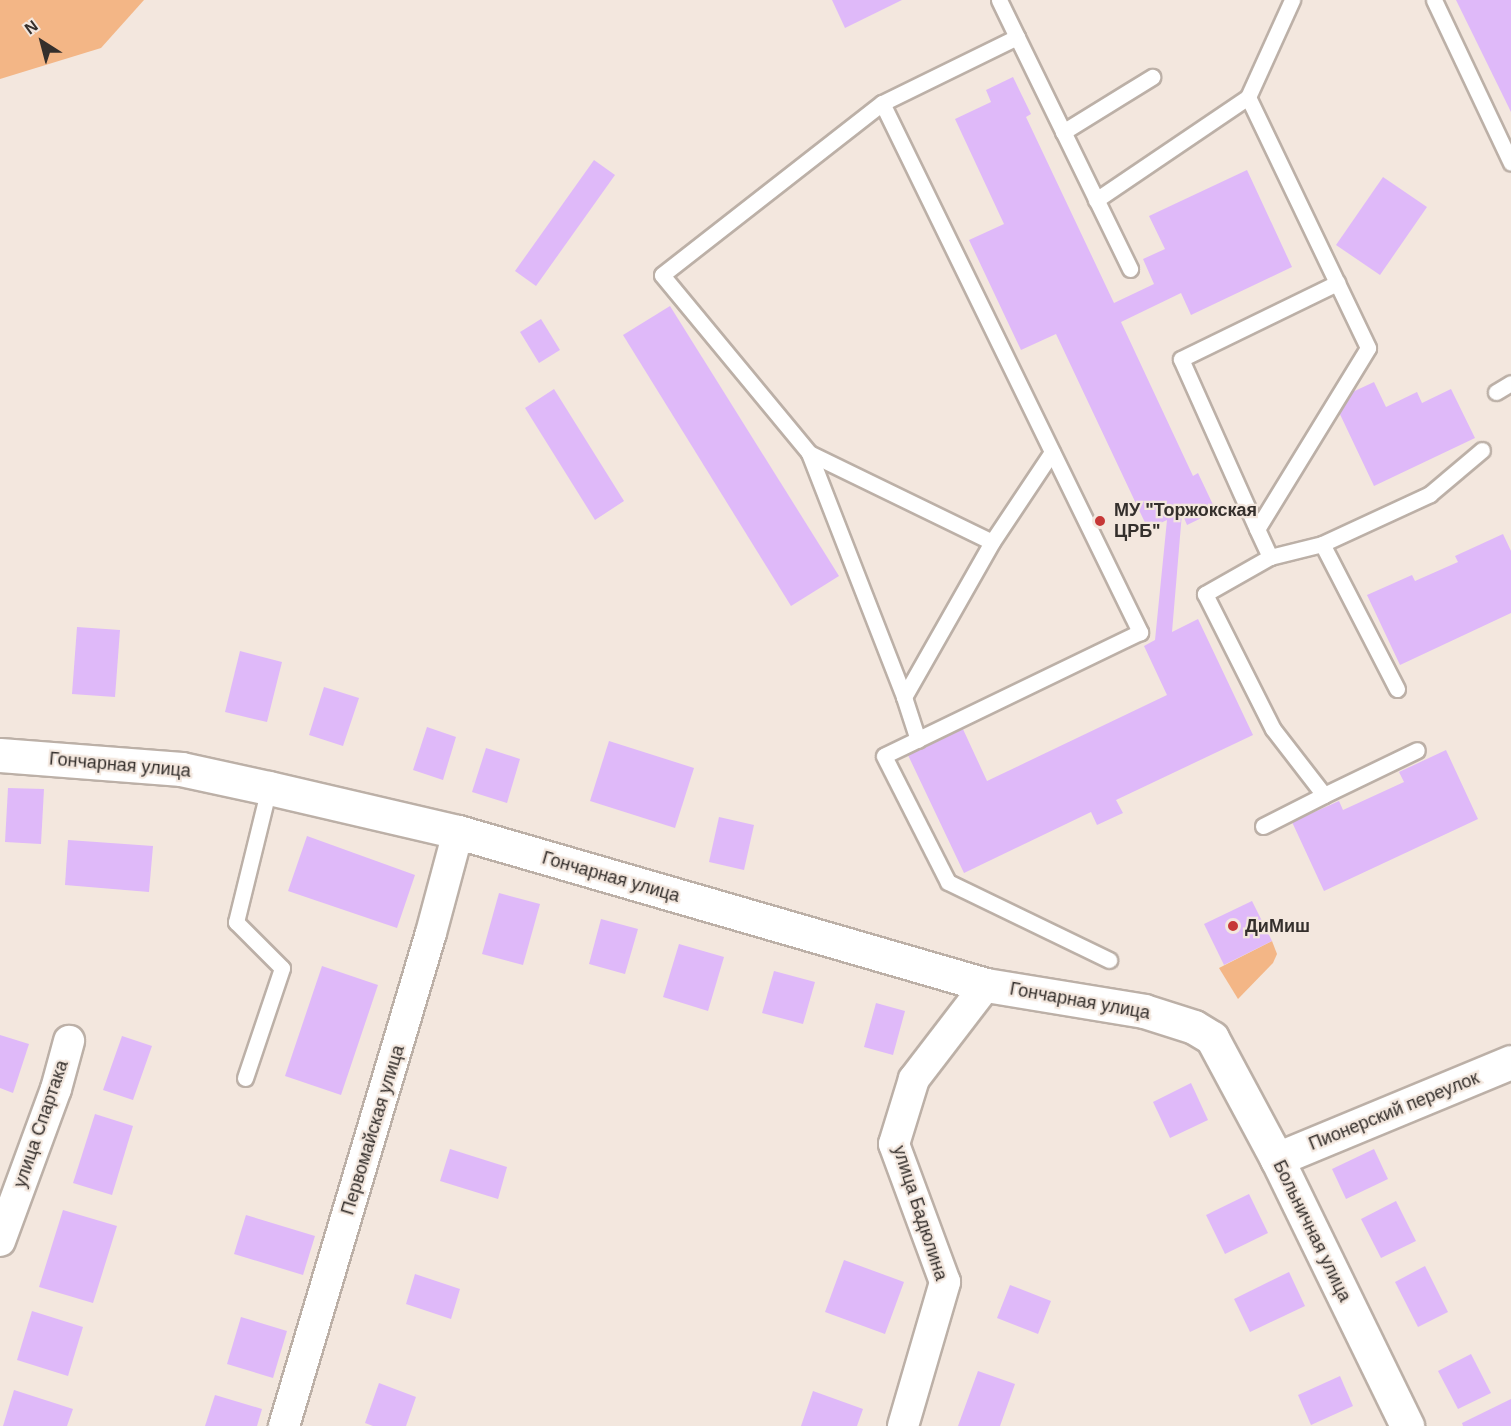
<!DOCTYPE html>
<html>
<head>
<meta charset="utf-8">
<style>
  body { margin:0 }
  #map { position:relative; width:1511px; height:1426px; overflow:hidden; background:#f3e7de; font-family:Helvetica,sans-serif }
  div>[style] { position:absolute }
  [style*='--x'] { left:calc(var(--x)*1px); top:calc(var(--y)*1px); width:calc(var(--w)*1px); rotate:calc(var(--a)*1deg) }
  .green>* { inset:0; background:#f3b686 }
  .building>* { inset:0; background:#dfb9f9 }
  .roads { filter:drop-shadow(2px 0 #bcb0a7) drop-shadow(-2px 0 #bcb0a7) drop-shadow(0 2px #bcb0a7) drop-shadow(0 -2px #bcb0a7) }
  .lane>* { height:15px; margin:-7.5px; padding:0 7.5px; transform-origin:7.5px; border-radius:7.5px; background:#fff }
  .street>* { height:30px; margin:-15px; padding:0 15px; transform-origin:15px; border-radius:15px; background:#fff }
  .secondary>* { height:33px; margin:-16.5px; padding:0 16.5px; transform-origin:16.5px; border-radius:16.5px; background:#fff }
  .dots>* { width:16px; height:16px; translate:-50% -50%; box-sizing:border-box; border:3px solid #f3e7de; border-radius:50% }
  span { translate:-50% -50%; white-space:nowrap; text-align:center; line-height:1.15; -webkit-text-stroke:4.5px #f3e7de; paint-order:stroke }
  .poi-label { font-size:18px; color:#342f2c; font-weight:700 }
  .left { translate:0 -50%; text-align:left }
  .street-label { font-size:18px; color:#342f2c }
  .north { position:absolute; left:12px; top:12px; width:60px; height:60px; -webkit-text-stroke:4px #f3e7de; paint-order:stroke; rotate:324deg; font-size:16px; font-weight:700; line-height:24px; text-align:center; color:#342f2c }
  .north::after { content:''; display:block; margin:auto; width:21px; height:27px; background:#342f2c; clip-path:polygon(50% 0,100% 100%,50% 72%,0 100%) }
</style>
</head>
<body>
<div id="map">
  <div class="green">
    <div style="clip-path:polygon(0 0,144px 0,101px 48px,0 79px)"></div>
    <div style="clip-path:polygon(1272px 941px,1277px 954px,1273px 963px,1238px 999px,1219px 968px)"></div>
  </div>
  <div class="building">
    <div style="clip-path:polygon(832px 0,902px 0,845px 28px)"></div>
    <div style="clip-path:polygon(1456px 0,1511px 0,1511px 112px)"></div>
    <div style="clip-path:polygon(1013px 77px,1031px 114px,1026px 117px,1114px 303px,1154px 284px,1143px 259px,1165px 249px,1149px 216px,1247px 170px,1292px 267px,1191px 315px,1181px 293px,1121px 322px,1193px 476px,1198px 473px,1216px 511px,1187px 525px,1182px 513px,1172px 632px,1198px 619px,1253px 735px,1116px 800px,1123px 813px,1097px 825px,1091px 812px,964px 873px,907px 753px,962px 727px,987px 781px,1167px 695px,1144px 646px,1155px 640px,1167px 520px,1148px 529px,1056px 334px,1021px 350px,969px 240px,1004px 224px,955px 119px,991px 102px,986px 90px)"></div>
    <div style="clip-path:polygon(594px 160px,615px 175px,536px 286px,515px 271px)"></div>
    <div style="clip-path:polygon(1383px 177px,1427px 207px,1380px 275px,1336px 245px)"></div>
    <div style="clip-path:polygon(670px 306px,839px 576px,791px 606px,623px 335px)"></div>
    <div style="clip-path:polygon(541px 319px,560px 350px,539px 363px,520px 332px)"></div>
    <div style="clip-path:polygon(1374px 382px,1386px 407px,1417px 392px,1422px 403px,1451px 389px,1475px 438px,1374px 486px,1337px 408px,1346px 395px)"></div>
    <div style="clip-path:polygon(554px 389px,624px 501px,595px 520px,525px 408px)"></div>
    <div style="clip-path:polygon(1503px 534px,1511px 551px,1511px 613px,1400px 665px,1367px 595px,1412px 575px,1415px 581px,1458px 562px,1455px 556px)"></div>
    <div style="clip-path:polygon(77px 627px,120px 630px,115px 697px,72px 694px)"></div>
    <div style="clip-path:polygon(240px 651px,282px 662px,267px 722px,225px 712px)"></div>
    <div style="clip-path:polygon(324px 687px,359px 698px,343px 746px,309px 735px)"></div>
    <div style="clip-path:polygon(427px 727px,456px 737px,443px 780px,413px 770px)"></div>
    <div style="clip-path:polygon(609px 741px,694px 768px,675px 828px,590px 801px)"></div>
    <div style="clip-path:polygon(486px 748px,520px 759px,507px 803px,472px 792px)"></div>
    <div style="clip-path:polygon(1446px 750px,1478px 819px,1324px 891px,1292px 822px,1339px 801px,1343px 810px,1404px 782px,1399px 772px)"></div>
    <div style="clip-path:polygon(8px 788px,44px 789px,41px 844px,5px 842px)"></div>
    <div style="clip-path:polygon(719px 817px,754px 825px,744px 870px,709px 862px)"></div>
    <div style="clip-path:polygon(307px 836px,415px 875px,397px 928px,288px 891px)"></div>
    <div style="clip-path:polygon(68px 840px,153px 846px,149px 892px,65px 885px)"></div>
    <div style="clip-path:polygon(499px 893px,540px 904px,523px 965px,482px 954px)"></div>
    <div style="clip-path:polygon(1252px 901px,1272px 941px,1224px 965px,1204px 924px)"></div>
    <div style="clip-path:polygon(601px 919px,638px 929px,625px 974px,589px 964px)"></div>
    <div style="clip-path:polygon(679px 944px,724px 957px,708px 1011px,663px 997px)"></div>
    <div style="clip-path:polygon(322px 966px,378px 985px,341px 1095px,285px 1076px)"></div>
    <div style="clip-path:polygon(774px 971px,815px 982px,803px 1024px,762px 1013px)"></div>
    <div style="clip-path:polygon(876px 1003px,905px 1011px,893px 1055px,864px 1047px)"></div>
    <div style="clip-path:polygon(0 1035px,29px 1044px,13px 1093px,0 1088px)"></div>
    <div style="clip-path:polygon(122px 1036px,152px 1046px,133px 1100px,103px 1090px)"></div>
    <div style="clip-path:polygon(1191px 1083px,1208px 1120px,1170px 1138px,1153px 1102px)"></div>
    <div style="clip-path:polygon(95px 1114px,133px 1126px,112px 1195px,73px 1183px)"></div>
    <div style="clip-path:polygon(450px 1149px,507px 1167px,498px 1199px,440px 1181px)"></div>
    <div style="clip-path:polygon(1374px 1149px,1388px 1179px,1346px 1199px,1332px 1169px)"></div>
    <div style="clip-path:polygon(1249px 1194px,1268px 1233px,1225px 1254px,1206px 1215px)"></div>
    <div style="clip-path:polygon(1396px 1201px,1416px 1241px,1381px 1258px,1361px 1219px)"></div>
    <div style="clip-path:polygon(63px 1210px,117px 1226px,93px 1303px,39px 1287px)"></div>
    <div style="clip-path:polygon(246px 1215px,315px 1236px,303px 1275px,234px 1254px)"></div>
    <div style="clip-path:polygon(844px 1260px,904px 1282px,885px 1334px,825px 1312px)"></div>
    <div style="clip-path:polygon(1425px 1266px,1448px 1312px,1418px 1327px,1395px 1282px)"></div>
    <div style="clip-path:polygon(1289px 1272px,1305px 1306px,1250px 1332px,1234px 1299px)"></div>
    <div style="clip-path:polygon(415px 1274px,460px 1289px,451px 1319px,406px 1304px)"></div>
    <div style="clip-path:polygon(1010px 1285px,1051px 1301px,1038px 1334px,997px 1318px)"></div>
    <div style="clip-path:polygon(32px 1311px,83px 1327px,68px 1376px,17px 1360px)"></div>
    <div style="clip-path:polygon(241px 1317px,287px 1331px,273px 1378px,227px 1364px)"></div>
    <div style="clip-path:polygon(1471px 1354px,1491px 1393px,1458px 1409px,1438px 1371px)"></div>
    <div style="clip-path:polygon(978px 1371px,1015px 1384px,1000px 1426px,958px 1426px)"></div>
    <div style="clip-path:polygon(1340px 1376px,1353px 1406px,1311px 1425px,1298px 1395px)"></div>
    <div style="clip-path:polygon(379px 1383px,416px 1397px,406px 1426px,373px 1426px,365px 1423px)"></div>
    <div style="clip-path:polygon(14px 1390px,73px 1409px,67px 1426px,3px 1426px)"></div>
    <div style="clip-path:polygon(813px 1391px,863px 1409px,857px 1426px,801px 1426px)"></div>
    <div style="clip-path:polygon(215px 1395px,262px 1409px,257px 1426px,205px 1426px)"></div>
    <div style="clip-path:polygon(1511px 1399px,1511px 1426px,1463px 1426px,1462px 1423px)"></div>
  </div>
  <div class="roads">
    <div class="lane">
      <div style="--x:999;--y:0;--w:41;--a:64.1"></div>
      <div style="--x:1017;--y:37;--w:150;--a:153.9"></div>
      <div style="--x:882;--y:103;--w:589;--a:64"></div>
      <div style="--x:1140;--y:632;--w:284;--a:154.2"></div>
      <div style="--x:884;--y:756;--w:141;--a:63.1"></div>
      <div style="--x:948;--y:882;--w:179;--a:25.8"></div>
      <div style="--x:1434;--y:0;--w:180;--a:64.7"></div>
      <div style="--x:1017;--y:37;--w:258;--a:64"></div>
      <div style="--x:1248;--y:97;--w:107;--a:-65.6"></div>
      <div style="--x:882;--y:103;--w:279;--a:142"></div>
      <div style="--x:662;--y:275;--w:231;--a:50.4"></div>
      <div style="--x:809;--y:453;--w:262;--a:68.7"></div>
      <div style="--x:904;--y:697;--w:45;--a:72"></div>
      <div style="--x:1063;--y:132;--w:105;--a:-31.7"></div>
      <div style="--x:1096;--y:200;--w:184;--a:-34.1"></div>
      <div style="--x:1248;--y:97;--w:278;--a:64.4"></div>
      <div style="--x:1368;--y:348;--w:212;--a:121.5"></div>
      <div style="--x:1257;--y:529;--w:186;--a:-114.1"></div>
      <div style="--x:1181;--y:359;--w:174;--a:-26"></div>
      <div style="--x:1496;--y:392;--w:17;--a:-31"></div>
      <div style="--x:809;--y:453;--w:203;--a:25.9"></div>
      <div style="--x:992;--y:542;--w:108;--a:-56.3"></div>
      <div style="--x:1257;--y:529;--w:31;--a:65"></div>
      <div style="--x:1270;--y:557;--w:75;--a:150.4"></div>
      <div style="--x:1205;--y:594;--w:151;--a:63.3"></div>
      <div style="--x:1273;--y:729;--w:83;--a:52.3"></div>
      <div style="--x:1324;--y:795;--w:103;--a:-25.8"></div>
      <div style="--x:1270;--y:557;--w:54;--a:-14"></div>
      <div style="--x:1397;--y:689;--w:163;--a:-117.3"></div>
      <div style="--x:1322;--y:544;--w:119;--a:-24.8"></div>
      <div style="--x:1430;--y:494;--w:68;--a:-40.2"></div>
      <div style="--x:904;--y:697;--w:178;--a:-60.4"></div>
      <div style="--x:1263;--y:826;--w:68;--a:-26.9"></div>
      <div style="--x:245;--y:1078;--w:116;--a:-71.4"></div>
      <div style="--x:282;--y:968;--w:65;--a:-135"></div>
      <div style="--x:236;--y:922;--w:138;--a:-76.2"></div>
    </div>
    <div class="street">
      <div style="--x:0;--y:1241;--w:162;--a:-69.8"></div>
      <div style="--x:56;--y:1089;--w:50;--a:-74.8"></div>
      <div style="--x:284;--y:1426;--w:514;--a:-73.4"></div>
      <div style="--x:431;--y:933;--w:105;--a:-75"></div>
      <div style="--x:903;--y:1426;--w:150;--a:-73.7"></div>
      <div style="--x:945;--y:1282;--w:147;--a:-110.3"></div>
      <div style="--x:894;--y:1144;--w:68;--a:-72.9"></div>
      <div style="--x:914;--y:1079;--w:118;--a:-52.5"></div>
    </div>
    <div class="secondary">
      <div style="--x:0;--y:755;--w:182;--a:4.4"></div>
      <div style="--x:181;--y:769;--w:90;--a:12.2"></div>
      <div style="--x:269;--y:788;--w:194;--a:13.1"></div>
      <div style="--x:458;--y:832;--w:550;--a:16.16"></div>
      <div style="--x:986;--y:985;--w:160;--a:9.3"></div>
      <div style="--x:1144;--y:1011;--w:52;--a:17.7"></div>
      <div style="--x:1194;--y:1027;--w:21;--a:31"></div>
      <div style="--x:1212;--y:1038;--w:137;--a:61.8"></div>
      <div style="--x:1277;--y:1159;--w:297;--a:64"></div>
      <div style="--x:1277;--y:1159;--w:253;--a:-22.5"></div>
    </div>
  </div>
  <div class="dots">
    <div style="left:1100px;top:521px;background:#c63736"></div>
    <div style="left:1233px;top:926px;background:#c63736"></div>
  </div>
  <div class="poi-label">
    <span class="left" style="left:1114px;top:521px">МУ "Торжокская<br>ЦРБ"</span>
    <span class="left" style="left:1245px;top:926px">ДиМиш</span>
  </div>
  <div class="street-label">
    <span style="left:120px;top:765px;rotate:5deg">Гончарная улица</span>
    <span style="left:611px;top:877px;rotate:16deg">Гончарная улица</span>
    <span style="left:1080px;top:1001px;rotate:10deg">Гончарная улица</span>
    <span style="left:1394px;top:1111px;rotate:-22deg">Пионерский переулок</span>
    <span style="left:41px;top:1124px;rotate:-71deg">улица Спартака</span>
    <span style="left:373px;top:1130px;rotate:-73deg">Первомайская улица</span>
    <span style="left:920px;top:1213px;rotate:72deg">улица Бадюлина</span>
    <span style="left:1312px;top:1231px;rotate:64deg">Больничная улица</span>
  </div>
  <div class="north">N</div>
</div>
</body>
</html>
